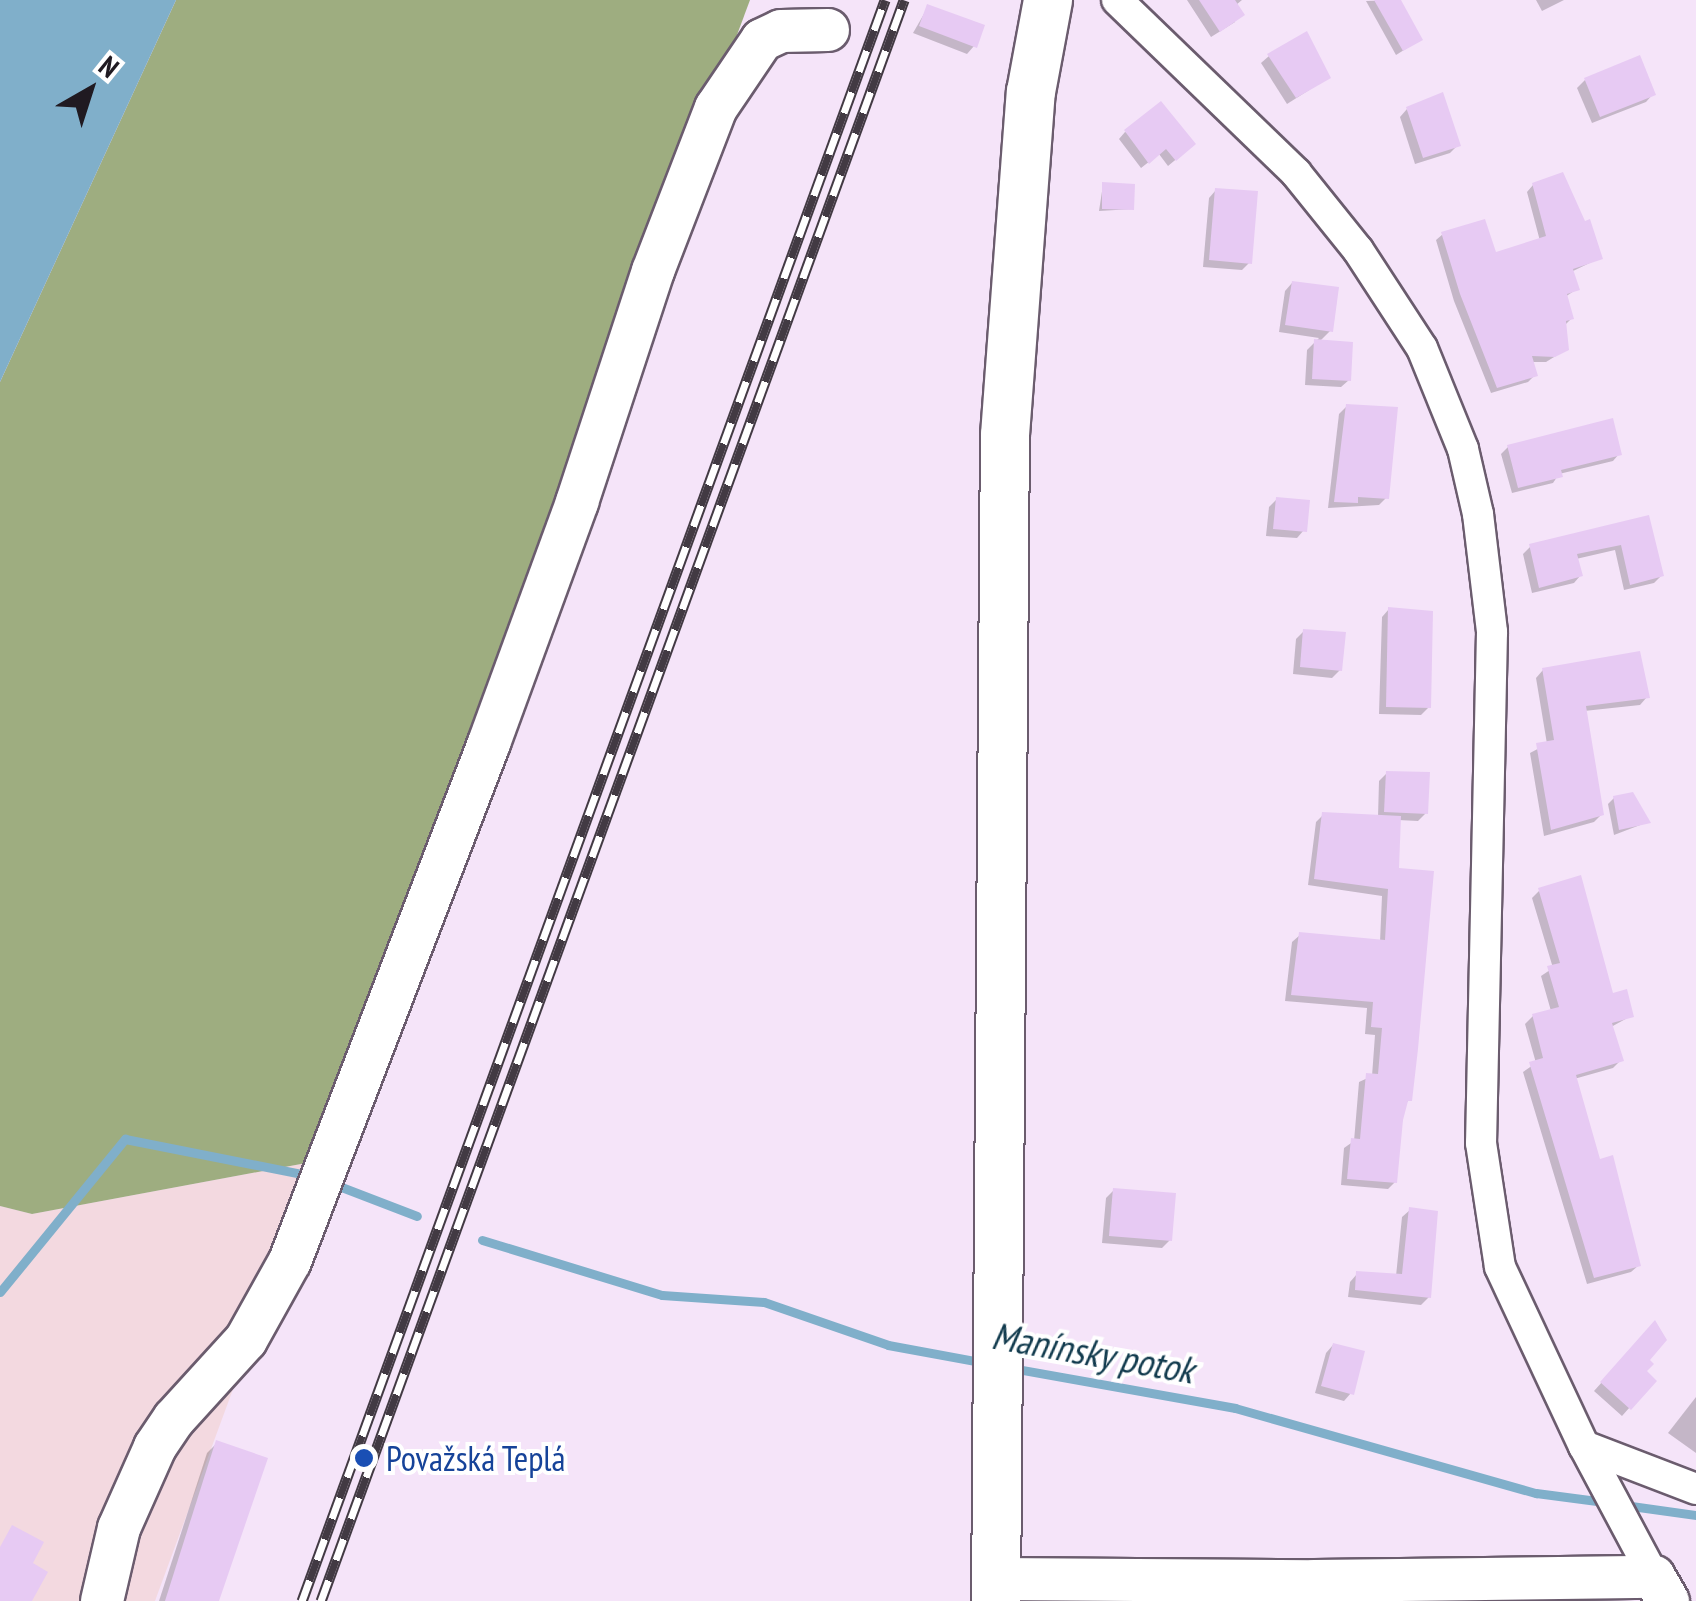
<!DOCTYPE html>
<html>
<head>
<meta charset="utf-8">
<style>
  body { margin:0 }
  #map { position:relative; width:1696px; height:1601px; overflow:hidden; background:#f5e4f9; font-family:"PT Sans Narrow",sans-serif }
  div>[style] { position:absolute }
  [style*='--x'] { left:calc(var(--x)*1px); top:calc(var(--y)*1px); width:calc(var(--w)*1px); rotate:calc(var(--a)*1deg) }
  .industrial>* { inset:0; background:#f3d9e0 }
  .forest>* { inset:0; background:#9ead80 }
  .water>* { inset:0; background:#80afca }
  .shadow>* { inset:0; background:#0003 }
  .stream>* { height:9px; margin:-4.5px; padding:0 4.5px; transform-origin:4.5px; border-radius:4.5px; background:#80afca }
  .building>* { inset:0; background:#e7caf3 }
  .roads { filter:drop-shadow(2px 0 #6b5c6e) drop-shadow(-2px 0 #6b5c6e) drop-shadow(0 2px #6b5c6e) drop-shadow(0 -2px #6b5c6e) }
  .street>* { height:30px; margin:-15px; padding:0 15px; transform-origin:15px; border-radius:15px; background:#fff }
  .secondary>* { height:42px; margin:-21px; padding:0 21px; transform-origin:21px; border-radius:21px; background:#fff }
  .primary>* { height:48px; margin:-24px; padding:0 24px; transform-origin:24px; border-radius:24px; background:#fff }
  .rail>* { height:11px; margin-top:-5.5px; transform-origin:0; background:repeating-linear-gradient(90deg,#fff 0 22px,#423a43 0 44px); box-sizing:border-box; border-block:2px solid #423a43 }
  .dots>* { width:28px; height:28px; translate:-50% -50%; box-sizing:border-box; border:5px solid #fff; border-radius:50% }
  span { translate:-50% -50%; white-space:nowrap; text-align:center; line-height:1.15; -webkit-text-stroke:8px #fff; paint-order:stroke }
  .transit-label { font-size:35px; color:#164399 }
  .left { translate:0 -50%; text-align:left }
  .water-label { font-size:38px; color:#123b4e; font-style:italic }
  .north { position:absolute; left:40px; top:40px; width:100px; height:100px; -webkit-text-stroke:8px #fff; paint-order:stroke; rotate:39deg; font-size:28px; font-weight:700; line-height:40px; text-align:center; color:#201a21 }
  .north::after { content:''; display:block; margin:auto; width:35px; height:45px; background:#201a21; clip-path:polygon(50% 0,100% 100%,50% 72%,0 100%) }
</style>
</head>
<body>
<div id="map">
  <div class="industrial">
    <div style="clip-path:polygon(317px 1161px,155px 1601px,0 1601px,0 1206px,32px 1214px)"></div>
  </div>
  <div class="forest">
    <div style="clip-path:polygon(176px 0,750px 0,317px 1161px,32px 1214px,0 1206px,0 382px)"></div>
  </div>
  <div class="water">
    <div style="clip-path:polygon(0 0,176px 0,0 382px)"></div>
  </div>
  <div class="shadow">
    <div style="clip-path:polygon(1187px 0,1242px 0,1236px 5px,1235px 22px,1211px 37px)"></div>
    <div style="clip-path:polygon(1398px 0,1420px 40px,1396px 55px,1366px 1px)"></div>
    <div style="clip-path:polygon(1536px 0,1564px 0,1542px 11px)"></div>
    <div style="clip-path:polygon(928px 7px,974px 46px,967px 54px,913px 33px)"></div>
    <div style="clip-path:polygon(1269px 56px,1328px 78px,1287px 104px,1261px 63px)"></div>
    <div style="clip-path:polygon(1585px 80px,1653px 94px,1646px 102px,1592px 123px,1577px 88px)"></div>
    <div style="clip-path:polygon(1407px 109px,1458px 145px,1450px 153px,1415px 164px,1400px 117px)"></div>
    <div style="clip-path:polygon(1125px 132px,1186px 151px,1168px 166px,1159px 154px,1141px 168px,1119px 139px)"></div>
    <div style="clip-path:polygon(1103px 185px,1132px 209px,1099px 211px)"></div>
    <div style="clip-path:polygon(1533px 185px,1600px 258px,1571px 272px,1577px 289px,1565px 297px,1572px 318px,1564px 326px,1567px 349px,1546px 362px,1531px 362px,1535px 375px,1528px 382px,1491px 393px,1454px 301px,1436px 240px,1443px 234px,1494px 255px,1540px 241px,1527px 192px)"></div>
    <div style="clip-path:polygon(1216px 190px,1249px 263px,1242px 270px,1203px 267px,1209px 198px)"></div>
    <div style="clip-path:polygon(1292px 283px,1331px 330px,1319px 342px,1349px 380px,1341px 387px,1305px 385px,1307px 350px,1319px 338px,1279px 332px,1285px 291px)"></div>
    <div style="clip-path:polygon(1347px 406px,1386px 498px,1379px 505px,1328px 508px,1339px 414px)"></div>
    <div style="clip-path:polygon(1508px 447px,1619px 454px,1613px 461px,1559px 474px,1553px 483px,1512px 493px,1501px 454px)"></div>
    <div style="clip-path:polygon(1277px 499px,1304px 530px,1297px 538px,1266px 536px,1269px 507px)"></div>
    <div style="clip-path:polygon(1647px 518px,1661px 576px,1654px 583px,1624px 590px,1615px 550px,1576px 559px,1580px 576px,1574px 583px,1532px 593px,1523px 554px,1530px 547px)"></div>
    <div style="clip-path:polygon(1389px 609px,1429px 707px,1421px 715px,1379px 714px,1382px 617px)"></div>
    <div style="clip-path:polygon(1304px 631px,1340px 670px,1332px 678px,1293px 674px,1296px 639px)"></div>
    <div style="clip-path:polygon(1543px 670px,1647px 697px,1640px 705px,1584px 711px,1602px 814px,1594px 822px,1544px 836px,1530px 753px,1547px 744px,1536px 678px)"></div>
    <div style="clip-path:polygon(1387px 773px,1426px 813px,1418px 821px,1398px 820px,1396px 870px,1409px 1100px,1404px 1105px,1395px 1182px,1388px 1189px,1341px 1185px,1344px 1148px,1354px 1141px,1359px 1082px,1372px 1076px,1375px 1035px,1365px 1034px,1367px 1008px,1285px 1001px,1292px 942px,1300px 935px,1380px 942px,1382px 896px,1308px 885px,1316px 822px,1323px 815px,1378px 817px,1379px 781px)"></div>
    <div style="clip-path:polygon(1614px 798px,1648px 822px,1614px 835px,1608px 804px)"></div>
    <div style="clip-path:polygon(1540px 890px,1611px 996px,1631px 1016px,1611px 1027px,1621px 1060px,1613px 1068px,1574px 1079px,1599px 1162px,1639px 1265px,1631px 1272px,1587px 1284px,1523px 1072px,1536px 1063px,1525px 1024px,1533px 1016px,1551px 1011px,1541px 976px,1553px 968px,1532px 898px)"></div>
    <div style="clip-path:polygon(1114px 1190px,1170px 1240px,1162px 1248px,1102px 1243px,1106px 1198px)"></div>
    <div style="clip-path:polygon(1410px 1210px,1429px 1297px,1421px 1305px,1348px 1297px,1350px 1282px,1357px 1274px,1396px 1276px,1402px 1217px)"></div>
    <div style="clip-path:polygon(1654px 1324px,1643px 1372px,1653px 1381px,1622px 1416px,1594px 1391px)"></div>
    <div style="clip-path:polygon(1333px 1345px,1351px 1393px,1344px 1401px,1315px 1393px,1326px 1353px)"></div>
    <div style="clip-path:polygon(1696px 1397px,1696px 1453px,1668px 1433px)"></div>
    <div style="clip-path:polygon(217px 1443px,212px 1601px,159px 1601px,207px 1453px)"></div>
  </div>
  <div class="stream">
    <div style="--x:331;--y:1183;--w:92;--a:21"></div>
    <div style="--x:482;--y:1240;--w:188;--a:17"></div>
    <div style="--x:662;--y:1295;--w:102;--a:3.9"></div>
    <div style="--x:764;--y:1302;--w:131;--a:19.1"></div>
    <div style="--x:888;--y:1345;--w:100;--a:10.4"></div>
    <div style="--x:0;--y:1292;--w:198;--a:-50.8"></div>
    <div style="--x:125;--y:1139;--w:191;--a:11.2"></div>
    <div style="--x:1011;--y:1368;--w:228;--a:10.1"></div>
    <div style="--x:1235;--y:1408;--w:313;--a:15.8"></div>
    <div style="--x:1536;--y:1493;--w:69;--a:7.5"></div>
    <div style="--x:1624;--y:1505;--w:73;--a:7.9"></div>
  </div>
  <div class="building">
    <div style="clip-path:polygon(1199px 0,1235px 0,1245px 15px,1220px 32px)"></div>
    <div style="clip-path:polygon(1374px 0,1401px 0,1423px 40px,1403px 51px)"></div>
    <div style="clip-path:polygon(927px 4px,985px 25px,977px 48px,919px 26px)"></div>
    <div style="clip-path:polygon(1307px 31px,1331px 78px,1296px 98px,1267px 54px)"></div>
    <div style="clip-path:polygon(1640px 55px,1656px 95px,1600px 117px,1584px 78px)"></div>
    <div style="clip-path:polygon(1443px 92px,1461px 146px,1423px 158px,1406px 107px)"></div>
    <div style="clip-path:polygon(1161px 101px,1196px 144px,1176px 161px,1166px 149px,1149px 164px,1124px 130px)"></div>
    <div style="clip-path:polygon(1563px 172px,1585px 221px,1590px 219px,1603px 259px,1573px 269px,1580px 290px,1567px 294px,1574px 319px,1566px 321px,1569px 350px,1555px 357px,1532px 356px,1538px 376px,1497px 388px,1460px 294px,1441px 232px,1485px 219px,1496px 252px,1546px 236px,1532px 183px)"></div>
    <div style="clip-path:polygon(1102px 182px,1135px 184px,1134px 210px,1102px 209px)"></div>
    <div style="clip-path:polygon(1215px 188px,1258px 191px,1252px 264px,1209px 260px)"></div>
    <div style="clip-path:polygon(1292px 281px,1339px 287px,1333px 332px,1285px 325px)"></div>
    <div style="clip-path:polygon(1314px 339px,1353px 342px,1351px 381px,1312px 379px)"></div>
    <div style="clip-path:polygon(1346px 404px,1398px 407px,1389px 499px,1358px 497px,1358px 503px,1334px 502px)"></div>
    <div style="clip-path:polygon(1613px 418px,1622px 455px,1561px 470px,1563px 477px,1518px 488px,1507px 445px)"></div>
    <div style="clip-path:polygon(1276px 497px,1310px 500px,1307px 532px,1273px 529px)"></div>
    <div style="clip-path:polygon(1649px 515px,1664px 576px,1630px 585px,1621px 545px,1577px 554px,1583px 576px,1539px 588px,1529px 544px)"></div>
    <div style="clip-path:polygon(1388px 607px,1433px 611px,1431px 708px,1386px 707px)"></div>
    <div style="clip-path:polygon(1303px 629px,1346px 632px,1342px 671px,1300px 667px)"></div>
    <div style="clip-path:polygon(1640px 651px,1650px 698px,1586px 706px,1604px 815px,1551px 830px,1536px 743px,1554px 740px,1542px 668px)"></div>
    <div style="clip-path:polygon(1386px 771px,1430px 772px,1428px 814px,1384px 812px)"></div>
    <div style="clip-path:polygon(1633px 792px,1651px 823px,1619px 830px,1613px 796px)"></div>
    <div style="clip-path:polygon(1322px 812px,1401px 816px,1399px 868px,1434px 871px,1418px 1049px,1412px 1101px,1408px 1101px,1403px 1120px,1397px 1183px,1347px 1179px,1351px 1138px,1360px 1139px,1366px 1073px,1378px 1074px,1382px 1028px,1371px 1027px,1373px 1002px,1291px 995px,1299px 932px,1385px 940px,1388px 889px,1314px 879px)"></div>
    <div style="clip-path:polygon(1581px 875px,1613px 993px,1627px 989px,1634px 1017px,1612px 1023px,1624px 1061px,1576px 1075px,1600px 1159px,1613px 1155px,1641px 1266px,1594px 1278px,1529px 1062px,1543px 1058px,1532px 1014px,1559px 1007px,1547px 966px,1560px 963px,1538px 888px)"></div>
    <div style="clip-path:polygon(1113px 1188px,1176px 1193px,1172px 1241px,1109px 1236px)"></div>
    <div style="clip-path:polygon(1409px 1207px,1438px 1211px,1431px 1298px,1355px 1290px,1356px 1271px,1402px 1274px)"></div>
    <div style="clip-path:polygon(1655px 1320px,1667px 1340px,1650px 1360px,1654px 1364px,1647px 1371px,1657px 1381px,1631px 1410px,1600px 1382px)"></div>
    <div style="clip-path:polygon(1333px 1343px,1365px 1351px,1354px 1395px,1321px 1386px)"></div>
    <div style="clip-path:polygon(216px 1440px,268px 1458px,219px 1601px,165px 1601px)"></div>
    <div style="clip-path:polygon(12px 1525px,44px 1542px,33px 1563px,48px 1572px,32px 1601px,0 1601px,0 1547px)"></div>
  </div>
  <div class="roads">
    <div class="street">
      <div style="--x:1117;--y:0;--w:249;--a:44"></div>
      <div style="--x:1296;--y:173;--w:99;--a:51.2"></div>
      <div style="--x:1358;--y:250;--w:117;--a:56.9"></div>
      <div style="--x:1422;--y:348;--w:109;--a:67.9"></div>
      <div style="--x:1463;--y:449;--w:67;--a:77"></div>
      <div style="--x:1478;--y:514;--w:119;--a:83.2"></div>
      <div style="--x:1492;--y:632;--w:511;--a:91.23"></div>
      <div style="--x:1481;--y:1143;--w:125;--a:81.3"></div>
      <div style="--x:1500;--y:1267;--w:198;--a:64.9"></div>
      <div style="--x:1584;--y:1446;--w:149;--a:61.9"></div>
      <div style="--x:1584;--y:1446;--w:120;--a:21"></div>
    </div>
    <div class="secondary">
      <div style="--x:996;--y:1579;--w:318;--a:0.4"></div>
      <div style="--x:1314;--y:1581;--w:340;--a:-0.7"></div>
      <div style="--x:1654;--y:1577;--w:28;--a:60"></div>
      <div style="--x:102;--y:1601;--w:75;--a:-76.9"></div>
      <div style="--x:119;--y:1528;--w:89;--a:-66"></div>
      <div style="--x:155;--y:1447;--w:34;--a:-56"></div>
      <div style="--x:174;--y:1419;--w:107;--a:-47.7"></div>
      <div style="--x:246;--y:1340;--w:90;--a:-60.9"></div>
      <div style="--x:290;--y:1261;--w:555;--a:-68.98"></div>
      <div style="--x:489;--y:743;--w:257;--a:-69.9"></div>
      <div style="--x:577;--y:502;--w:243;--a:-71.8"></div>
      <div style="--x:653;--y:271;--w:175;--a:-68.9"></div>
      <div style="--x:716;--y:108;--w:82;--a:-55.9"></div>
      <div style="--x:762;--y:40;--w:21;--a:-25"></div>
      <div style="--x:781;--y:31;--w:47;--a:-1.2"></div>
    </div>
    <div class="primary">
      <div style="--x:996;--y:1601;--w:1166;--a:-89.56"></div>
      <div style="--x:1005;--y:435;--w:344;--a:-85.7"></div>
      <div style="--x:1031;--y:92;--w:94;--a:-79.5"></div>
    </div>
  </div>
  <div class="rail">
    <div style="--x:302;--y:1601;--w:1704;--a:-69.99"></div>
    <div style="--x:321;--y:1601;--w:1704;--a:-69.99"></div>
  </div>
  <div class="dots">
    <div style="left:364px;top:1458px;background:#1a4fb4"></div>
  </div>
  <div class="transit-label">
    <span class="left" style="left:386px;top:1458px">Považská Teplá</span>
  </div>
  <div class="water-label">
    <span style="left:1093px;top:1352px;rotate:10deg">Manínsky potok</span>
  </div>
  <div class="north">N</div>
</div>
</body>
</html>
